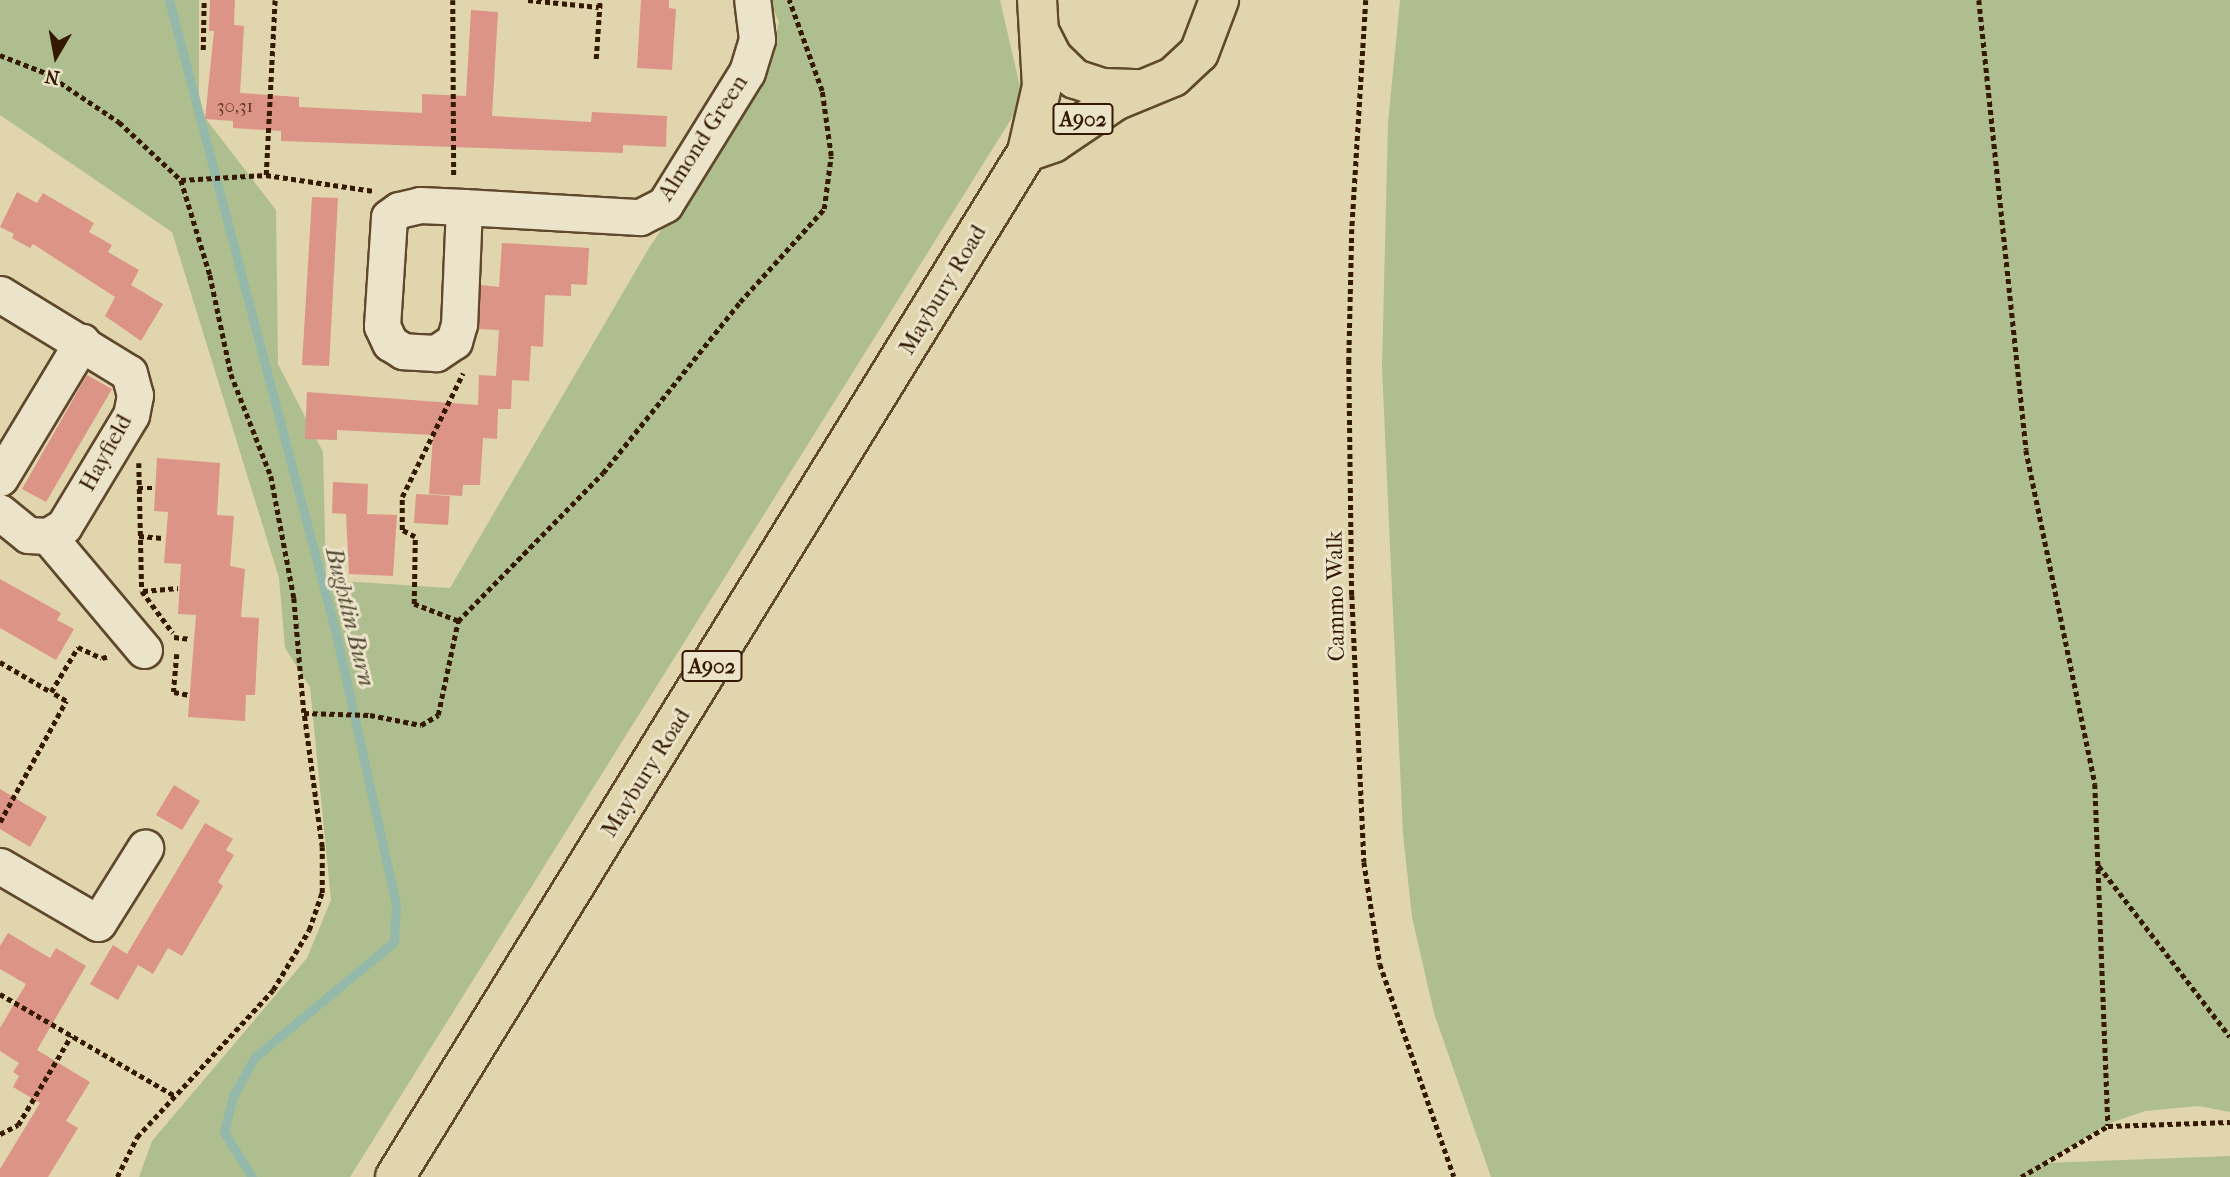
<!DOCTYPE html>
<html>
<head>
<meta charset="utf-8">
<style>
  body { margin:0 }
  #map { position:relative; width:2230px; height:1177px; overflow:hidden; background:#e1d5ad; font-family:"IM FELL French Canon",serif }
  div>[style] { position:absolute }
  [style*='--x'] { left:calc(var(--x)*1px); top:calc(var(--y)*1px); width:calc(var(--w)*1px); rotate:calc(var(--a)*1deg) }
  .green>* { inset:0; background:#aebe8e }
  .stream>* { height:9px; margin:-4.5px; padding:0 4.5px; transform-origin:4.5px; border-radius:4.5px; background:#94b9ab }
  .building>* { inset:0; background:#dc9487 }
  .path>* { height:4.5px; margin-top:-2.25px; transform-origin:0; background:repeating-linear-gradient(90deg,#341900 0 5px,transparent 0 8.5px) }
  .roads { filter:drop-shadow(2px 0 #5f482b) drop-shadow(-2px 0 #5f482b) drop-shadow(0 2px #5f482b) drop-shadow(0 -2px #5f482b) }
  .street>* { height:35px; margin:-17.5px; padding:0 17.5px; transform-origin:17.5px; border-radius:17.5px; background:#ece4ca }
  .primary>* { height:38px; margin:-19px; padding:0 19px; transform-origin:19px; border-radius:19px; background:#e1d5ad }
  span { translate:-50% -50%; white-space:nowrap; text-align:center; line-height:1.15; -webkit-text-stroke:6px #ece4ca; paint-order:stroke }
  .number-label { font-size:19px; color:#5e3822 }
  .number-label span { -webkit-text-stroke-width:0 }
  .shield-label span { padding:2px 5px; background:#ece4ca; border:2px solid; border-radius:5px; -webkit-text-stroke-width:0 }
  .shield-label { font-size:21px; color:#341900; font-weight:700 }
  .street-label { font-size:23px; color:#341900 }
  .water-label { font-size:24px; color:#514933; font-style:italic }
  .north { position:absolute; left:21px; top:21px; width:70px; height:70px; -webkit-text-stroke:5px #ece4ca; paint-order:stroke; rotate:190deg; font-size:19px; font-weight:700; line-height:28px; text-align:center; color:#341900 }
  .north::after { content:''; display:block; margin:auto; width:24px; height:32px; background:#341900; clip-path:polygon(50% 0,100% 100%,50% 72%,0 100%) }
</style>
</head>
<body>
<div id="map">
  <div class="green">
    <div style="clip-path:polygon(0 0,199px 0,199px 110px,276px 210px,278px 364px,323px 452px,326px 580px,450px 588px,649px 248px,765px 78px,779px 22px,769px 0,1000px 0,1023px 100px,350px 1177px,139px 1177px,152px 1141px,307px 958px,331px 900px,310px 687px,285px 648px,279px 578px,172px 232px,0 115px)"></div>
    <div style="clip-path:polygon(1400px 0,2230px 0,2230px 1112px,2198px 1106px,2145px 1111px,2110px 1123px,2044px 1163px,2230px 1156px,2230px 1177px,1491px 1177px,1434px 1013px,1412px 917px,1403px 834px,1382px 368px,1388px 123px)"></div>
  </div>
  <div class="stream">
    <div style="--x:169;--y:0;--w:656;--a:75.24"></div>
    <div style="--x:336;--y:634;--w:277;--a:77.5"></div>
    <div style="--x:396;--y:904;--w:38;--a:93"></div>
    <div style="--x:394;--y:942;--w:180;--a:140.4"></div>
    <div style="--x:255;--y:1057;--w:45;--a:119.4"></div>
    <div style="--x:233;--y:1096;--w:37;--a:104"></div>
    <div style="--x:224;--y:1132;--w:53;--a:58.1"></div>
  </div>
  <div class="building">
    <div style="clip-path:polygon(210px 0,235px 0,234px 25px,244px 26px,240px 93px,299px 97px,299px 107px,422px 113px,422px 94px,466px 96px,471px 10px,498px 12px,492px 116px,591px 122px,592px 112px,667px 116px,666px 147px,623px 145px,623px 153px,281px 141px,281px 131px,233px 128px,233px 121px,205px 119px,214px 31px,209px 31px)"></div>
    <div style="clip-path:polygon(641px 0,669px 0,669px 8px,676px 9px,672px 70px,637px 68px)"></div>
    <div style="clip-path:polygon(17px 192px,37px 203px,43px 193px,94px 223px,89px 232px,112px 245px,108px 252px,139px 270px,131px 285px,163px 304px,141px 341px,105px 316px,115px 297px,33px 244px,30px 248px,12px 238px,14px 234px,0 227px)"></div>
    <div style="clip-path:polygon(312px 197px,338px 198px,329px 366px,302px 365px)"></div>
    <div style="clip-path:polygon(502px 243px,589px 248px,587px 285px,571px 284px,571px 296px,545px 295px,543px 347px,531px 346px,529px 381px,512px 380px,511px 409px,498px 409px,497px 439px,483px 438px,480px 485px,463px 485px,462px 496px,429px 494px,433px 435px,337px 430px,337px 440px,305px 439px,307px 392px,478px 405px,479px 375px,496px 376px,499px 330px,478px 329px,481px 285px,499px 287px)"></div>
    <div style="clip-path:polygon(87px 375px,112px 389px,46px 502px,22px 489px)"></div>
    <div style="clip-path:polygon(157px 458px,220px 463px,217px 515px,234px 516px,230px 566px,245px 569px,241px 617px,259px 618px,255px 695px,246px 695px,245px 721px,188px 717px,196px 615px,178px 614px,181px 564px,164px 563px,168px 512px,154px 511px)"></div>
    <div style="clip-path:polygon(333px 482px,368px 484px,367px 514px,397px 515px,393px 576px,349px 574px,346px 514px,332px 513px)"></div>
    <div style="clip-path:polygon(416px 494px,450px 496px,448px 525px,414px 523px)"></div>
    <div style="clip-path:polygon(0 579px,61px 613px,57px 620px,74px 629px,56px 660px,0 628px)"></div>
    <div style="clip-path:polygon(174px 785px,200px 801px,182px 830px,156px 815px)"></div>
    <div style="clip-path:polygon(0 789px,47px 817px,30px 847px,0 829px)"></div>
    <div style="clip-path:polygon(205px 823px,233px 839px,226px 850px,234px 855px,218px 882px,223px 886px,182px 956px,168px 948px,153px 974px,138px 965px,118px 1000px,90px 984px,113px 945px,127px 954px)"></div>
    <div style="clip-path:polygon(8px 933px,50px 958px,56px 948px,86px 966px,37px 1050px,90px 1082px,66px 1121px,78px 1128px,48px 1177px,0 1177px,0 1169px,40px 1103px,13px 1087px,19px 1076px,13px 1072px,19px 1063px,0 1051px,0 1028px,26px 984px,0 969px,0 946px)"></div>
  </div>
  <div class="path">
    <div style="--x:453;--y:0;--w:178;--a:89.7"></div>
    <div style="--x:528;--y:0;--w:71;--a:5.6"></div>
    <div style="--x:1366;--y:0;--w:229;--a:93.5"></div>
    <div style="--x:1352;--y:229;--w:131;--a:91.3"></div>
    <div style="--x:1349;--y:360;--w:235;--a:89.3"></div>
    <div style="--x:1352;--y:595;--w:267;--a:87.4"></div>
    <div style="--x:1364;--y:862;--w:103;--a:81.1"></div>
    <div style="--x:1380;--y:964;--w:225;--a:70.8"></div>
    <div style="--x:1979;--y:0;--w:452;--a:84"></div>
    <div style="--x:2026;--y:450;--w:341;--a:78.3"></div>
    <div style="--x:2095;--y:784;--w:342;--a:87.8"></div>
    <div style="--x:203;--y:50;--w:50;--a:-88.9"></div>
    <div style="--x:0;--y:55;--w:49;--a:21.4"></div>
    <div style="--x:46;--y:73;--w:88;--a:33.9"></div>
    <div style="--x:119;--y:122;--w:85;--a:43.1"></div>
    <div style="--x:181;--y:180;--w:99;--a:73"></div>
    <div style="--x:210;--y:275;--w:101;--a:78"></div>
    <div style="--x:231;--y:374;--w:110;--a:68.6"></div>
    <div style="--x:271;--y:476;--w:124;--a:79.3"></div>
    <div style="--x:294;--y:598;--w:115;--a:85"></div>
    <div style="--x:304;--y:713;--w:66;--a:1.7"></div>
    <div style="--x:370;--y:715;--w:52;--a:11.1"></div>
    <div style="--x:421;--y:725;--w:20;--a:-30"></div>
    <div style="--x:438;--y:715;--w:96;--a:-78"></div>
    <div style="--x:458;--y:621;--w:207;--a:-45.6"></div>
    <div style="--x:603;--y:473;--w:219;--a:-51.3"></div>
    <div style="--x:740;--y:302;--w:125;--a:-47.9"></div>
    <div style="--x:824;--y:209;--w:53;--a:-82.5"></div>
    <div style="--x:831;--y:156;--w:66;--a:-97.9"></div>
    <div style="--x:822;--y:91;--w:97;--a:-109.9"></div>
    <div style="--x:596;--y:59;--w:59;--a:-86.1"></div>
    <div style="--x:266;--y:175;--w:175;--a:-87.1"></div>
    <div style="--x:181;--y:180;--w:85;--a:-3.4"></div>
    <div style="--x:266;--y:175;--w:109;--a:8.4"></div>
    <div style="--x:139;--y:463;--w:128;--a:88.7"></div>
    <div style="--x:142;--y:591;--w:52;--a:53.6"></div>
    <div style="--x:138;--y:488;--w:15;--a:0"></div>
    <div style="--x:139;--y:536;--w:24;--a:5"></div>
    <div style="--x:143;--y:591;--w:35;--a:-5"></div>
    <div style="--x:458;--y:621;--w:47;--a:-158.9"></div>
    <div style="--x:414;--y:604;--w:67;--a:-89.1"></div>
    <div style="--x:415;--y:537;--w:15;--a:-152"></div>
    <div style="--x:402;--y:530;--w:33;--a:-90"></div>
    <div style="--x:402;--y:497;--w:138;--a:-63.8"></div>
    <div style="--x:174;--y:637;--w:17;--a:7"></div>
    <div style="--x:177;--y:654;--w:38;--a:95"></div>
    <div style="--x:174;--y:692;--w:16;--a:11"></div>
    <div style="--x:0;--y:662;--w:59;--a:30.5"></div>
    <div style="--x:51;--y:692;--w:52;--a:-59"></div>
    <div style="--x:78;--y:647;--w:26;--a:25"></div>
    <div style="--x:102;--y:658;--w:7;--a:-16"></div>
    <div style="--x:0;--y:822;--w:138;--a:-61.4"></div>
    <div style="--x:66;--y:701;--w:17;--a:-149"></div>
    <div style="--x:2099;--y:866;--w:215;--a:52.5"></div>
    <div style="--x:0;--y:994;--w:203;--a:30.2"></div>
    <div style="--x:0;--y:1134;--w:20;--a:-27"></div>
    <div style="--x:18;--y:1125;--w:104;--a:-59.2"></div>
    <div style="--x:117;--y:1177;--w:45;--a:-63.4"></div>
    <div style="--x:137;--y:1137;--w:200;--a:-47.2"></div>
    <div style="--x:273;--y:990;--w:70;--a:-59"></div>
    <div style="--x:309;--y:930;--w:39;--a:-71"></div>
    <div style="--x:322;--y:893;--w:46;--a:-90"></div>
    <div style="--x:322;--y:847;--w:134;--a:-97.7"></div>
    <div style="--x:2021;--y:1177;--w:101;--a:-30.4"></div>
    <div style="--x:2108;--y:1126;--w:122;--a:-1.9"></div>
  </div>
  <div class="roads">
    <div class="street">
      <div style="--x:420;--y:205;--w:44;--a:2.6"></div>
      <div style="--x:464;--y:207;--w:117;--a:92.4"></div>
      <div style="--x:459;--y:324;--w:18;--a:106"></div>
      <div style="--x:454;--y:341;--w:22;--a:146"></div>
      <div style="--x:436;--y:353;--w:33;--a:-177"></div>
      <div style="--x:403;--y:351;--w:15;--a:-148"></div>
      <div style="--x:390;--y:343;--w:19;--a:-115"></div>
      <div style="--x:382;--y:326;--w:109;--a:-86.3"></div>
      <div style="--x:389;--y:217;--w:12;--a:-35"></div>
      <div style="--x:399;--y:210;--w:22;--a:-13"></div>
      <div style="--x:464;--y:207;--w:176;--a:3.3"></div>
      <div style="--x:640;--y:217;--w:28;--a:-27"></div>
      <div style="--x:665;--y:204;--w:155;--a:-58.2"></div>
      <div style="--x:747;--y:72;--w:34;--a:-73"></div>
      <div style="--x:757;--y:39;--w:39;--a:-97"></div>
      <div style="--x:0;--y:294;--w:151;--a:31.5"></div>
      <div style="--x:129;--y:373;--w:23;--a:75"></div>
      <div style="--x:135;--y:395;--w:20;--a:101"></div>
      <div style="--x:131;--y:415;--w:130;--a:121.1"></div>
      <div style="--x:64;--y:526;--w:19;--a:148"></div>
      <div style="--x:48;--y:536;--w:20;--a:-177"></div>
      <div style="--x:28;--y:535;--w:36;--a:-141"></div>
      <div style="--x:0;--y:478;--w:159;--a:-58.9"></div>
      <div style="--x:48;--y:536;--w:149;--a:49.9"></div>
      <div style="--x:0;--y:866;--w:113;--a:30.2"></div>
      <div style="--x:98;--y:923;--w:89;--a:-57.9"></div>
    </div>
    <div class="primary">
      <div style="--x:1039;--y:31;--w:30;--a:63"></div>
      <div style="--x:1053;--y:58;--w:30;--a:44"></div>
      <div style="--x:1075;--y:79;--w:29;--a:18"></div>
      <div style="--x:1103;--y:88;--w:38;--a:2"></div>
      <div style="--x:1027;--y:152;--w:28;--a:-19"></div>
      <div style="--x:1053;--y:143;--w:75;--a:-34.1"></div>
      <div style="--x:1115;--y:101;--w:63;--a:-22.5"></div>
      <div style="--x:1173;--y:77;--w:35;--a:-43"></div>
      <div style="--x:1199;--y:53;--w:57;--a:-69.3"></div>
      <div style="--x:395;--y:1177;--w:1204;--a:-58.34"></div>
      <div style="--x:1027;--y:152;--w:68;--a:-77.2"></div>
      <div style="--x:1042;--y:86;--w:86;--a:-93.3"></div>
    </div>
  </div>
  <div class="number-label">
    <span style="left:235px;top:107px">30,31</span>
  </div>
  <div class="shield-label">
    <span style="left:1083px;top:119px">A902</span>
    <span style="left:712px;top:666px">A902</span>
  </div>
  <div class="street-label">
    <span style="left:703px;top:138px;rotate:-57deg">Almond Green</span>
    <span style="left:943px;top:290px;rotate:-59deg">Maybury Road</span>
    <span style="left:106px;top:453px;rotate:-61deg">Hayfield</span>
    <span style="left:1336px;top:596px;rotate:-91deg">Cammo Walk</span>
    <span style="left:646px;top:773px;rotate:-58deg">Maybury Road</span>
  </div>
  <div class="water-label">
    <span style="left:350px;top:617px;rotate:76deg">Bughtlin Burn</span>
  </div>
  <div class="north">N</div>
</div>
</body>
</html>
